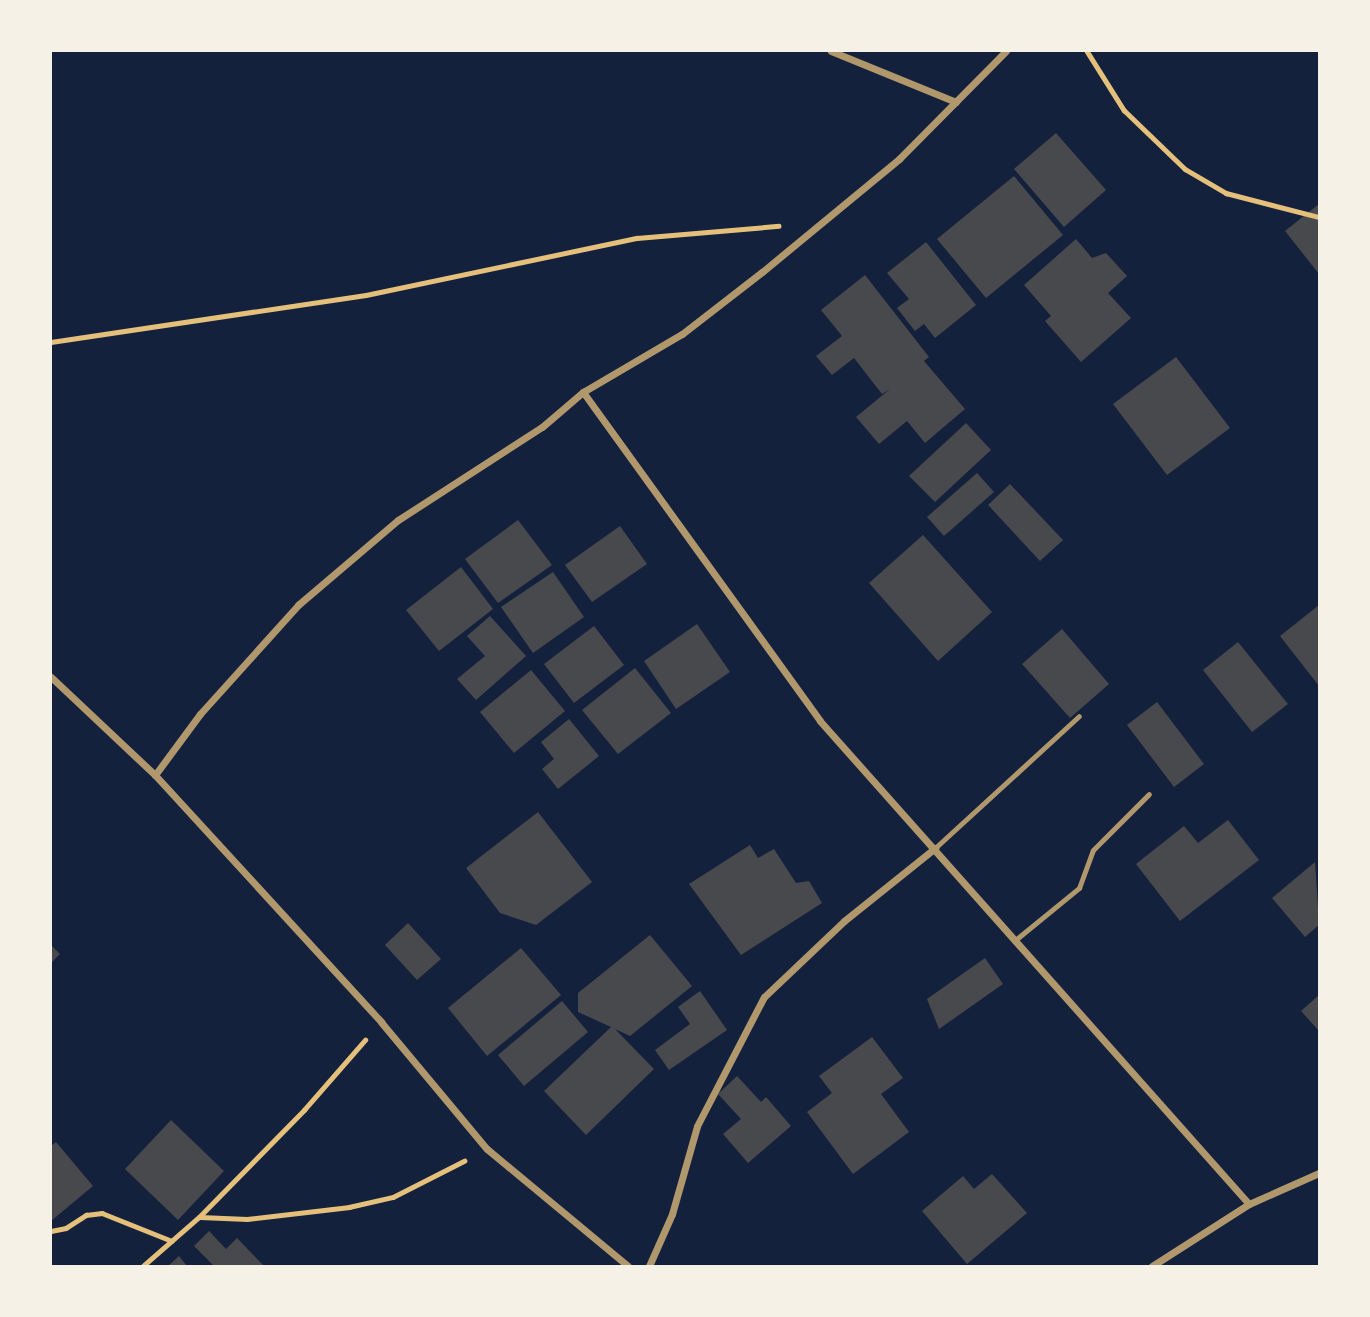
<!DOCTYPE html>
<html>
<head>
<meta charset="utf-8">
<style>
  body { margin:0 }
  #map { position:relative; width:1370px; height:1317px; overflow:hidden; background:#14213d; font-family:"Fira Sans Condensed",sans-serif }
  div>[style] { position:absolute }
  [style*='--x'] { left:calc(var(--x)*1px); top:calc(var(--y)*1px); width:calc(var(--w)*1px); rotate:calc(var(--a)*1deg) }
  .building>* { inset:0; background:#48494c }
  .path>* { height:4.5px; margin:-2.25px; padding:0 2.25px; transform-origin:2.25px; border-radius:2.25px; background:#e5c07b }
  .service>* { height:5px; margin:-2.5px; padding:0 2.5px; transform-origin:2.5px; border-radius:2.5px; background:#b1986c }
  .minor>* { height:7px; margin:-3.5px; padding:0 3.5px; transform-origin:3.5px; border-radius:3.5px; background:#b1986c }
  span { translate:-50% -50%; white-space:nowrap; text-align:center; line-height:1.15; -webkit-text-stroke:7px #f6f1e7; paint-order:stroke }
  .frame { position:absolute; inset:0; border:52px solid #f6f1e7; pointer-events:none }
</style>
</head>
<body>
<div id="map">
  <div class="building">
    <div style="clip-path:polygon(1056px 133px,1106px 190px,1064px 227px,1014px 169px)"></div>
    <div style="clip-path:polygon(1014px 176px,1063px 235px,986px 298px,937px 239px)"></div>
    <div style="clip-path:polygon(1319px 204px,1319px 274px,1285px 231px)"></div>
    <div style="clip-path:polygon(1076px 239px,1092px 258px,1106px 253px,1127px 276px,1108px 293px,1131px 318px,1081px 362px,1045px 321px,1051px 316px,1024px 285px)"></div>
    <div style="clip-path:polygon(926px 242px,976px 305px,935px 338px,924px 324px,915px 331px,897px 308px,909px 299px,887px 273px)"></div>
    <div style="clip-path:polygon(865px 275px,929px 357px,924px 361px,965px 409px,925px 443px,907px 421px,879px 444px,856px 417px,890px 389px,882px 394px,854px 358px,832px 375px,816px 356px,842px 336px,821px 310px)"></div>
    <div style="clip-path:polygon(1176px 357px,1230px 428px,1167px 475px,1113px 404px)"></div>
    <div style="clip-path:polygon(966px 423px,991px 450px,935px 502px,909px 476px)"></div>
    <div style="clip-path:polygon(977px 473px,994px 492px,944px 536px,927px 517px)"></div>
    <div style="clip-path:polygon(1010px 484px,1063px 540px,1040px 561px,988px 505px)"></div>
    <div style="clip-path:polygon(518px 520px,552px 565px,498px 603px,465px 559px)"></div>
    <div style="clip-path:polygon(620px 526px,647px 564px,592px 602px,565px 565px)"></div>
    <div style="clip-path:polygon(923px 535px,992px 612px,938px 661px,869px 583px)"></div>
    <div style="clip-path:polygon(461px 567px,493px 609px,439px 651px,406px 610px)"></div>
    <div style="clip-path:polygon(553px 572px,584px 617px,533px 653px,501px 607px)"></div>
    <div style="clip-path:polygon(1319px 605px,1319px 686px,1280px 636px)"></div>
    <div style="clip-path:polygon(490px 616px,526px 656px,476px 700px,457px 679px,485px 656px,467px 636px)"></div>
    <div style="clip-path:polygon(697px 624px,730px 672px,676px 709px,644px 661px)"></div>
    <div style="clip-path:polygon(594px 626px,624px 665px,574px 703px,544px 664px)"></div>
    <div style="clip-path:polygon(1062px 629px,1109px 684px,1070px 718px,1022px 664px)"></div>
    <div style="clip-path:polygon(1238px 642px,1288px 704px,1252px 732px,1203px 670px)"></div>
    <div style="clip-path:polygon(635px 668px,671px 713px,618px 754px,582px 710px)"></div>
    <div style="clip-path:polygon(531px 670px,565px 711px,514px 753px,480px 712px)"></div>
    <div style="clip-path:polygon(1157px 702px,1204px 764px,1174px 787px,1127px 725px)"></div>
    <div style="clip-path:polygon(569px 719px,599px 756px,558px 789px,542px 769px,554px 759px,541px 742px)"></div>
    <div style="clip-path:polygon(538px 812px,592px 882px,536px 925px,500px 913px,466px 868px)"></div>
    <div style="clip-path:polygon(1228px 820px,1259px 860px,1180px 921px,1136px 864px,1184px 826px,1198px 843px)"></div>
    <div style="clip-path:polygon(750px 845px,758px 858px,774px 849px,796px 883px,809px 881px,822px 903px,741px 955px,689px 884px)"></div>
    <div style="clip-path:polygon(1315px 862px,1319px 925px,1305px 937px,1272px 898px)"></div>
    <div style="clip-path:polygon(408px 923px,441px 959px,417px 980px,385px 945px)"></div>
    <div style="clip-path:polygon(650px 935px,692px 986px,630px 1036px,615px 1029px,654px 1069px,586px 1135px,544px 1091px,611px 1027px,578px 1012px,578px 993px)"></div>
    <div style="clip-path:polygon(51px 945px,60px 954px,51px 963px)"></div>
    <div style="clip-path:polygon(521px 948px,561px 995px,487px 1056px,448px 1008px)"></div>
    <div style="clip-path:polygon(985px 958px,1003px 984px,939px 1029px,927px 999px)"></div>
    <div style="clip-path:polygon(700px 991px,727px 1030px,669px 1070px,655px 1050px,690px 1024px,678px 1007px)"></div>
    <div style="clip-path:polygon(1319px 995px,1319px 1031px,1301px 1011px)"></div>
    <div style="clip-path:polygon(562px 1001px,588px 1032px,524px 1086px,498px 1055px)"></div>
    <div style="clip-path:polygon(872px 1037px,903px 1078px,881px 1094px,909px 1132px,853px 1174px,807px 1112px,832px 1093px,819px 1076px)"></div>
    <div style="clip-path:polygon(737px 1076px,761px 1102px,766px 1097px,791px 1126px,748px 1163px,723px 1134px,741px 1119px,718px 1094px)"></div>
    <div style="clip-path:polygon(171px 1120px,224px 1171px,178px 1220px,125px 1169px)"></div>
    <div style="clip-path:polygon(56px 1142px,93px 1186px,51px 1221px,51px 1146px)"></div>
    <div style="clip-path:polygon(992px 1174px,1027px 1213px,967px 1264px,922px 1211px,963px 1176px,974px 1189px)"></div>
    <div style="clip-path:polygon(209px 1231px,226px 1249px,237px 1238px,264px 1266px,214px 1266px,194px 1246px)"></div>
    <div style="clip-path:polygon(179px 1256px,187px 1266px,168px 1266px)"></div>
  </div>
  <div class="path">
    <div style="--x:1087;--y:51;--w:70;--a:57.9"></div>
    <div style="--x:1124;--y:110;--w:85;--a:44"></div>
    <div style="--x:1185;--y:169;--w:48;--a:30.3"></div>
    <div style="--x:1226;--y:193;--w:96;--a:14.5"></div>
    <div style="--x:51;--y:342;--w:318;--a:-8.5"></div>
    <div style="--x:366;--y:295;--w:277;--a:-11.9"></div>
    <div style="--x:637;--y:238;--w:142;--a:-4.9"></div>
    <div style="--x:200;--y:1217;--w:47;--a:2.4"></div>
    <div style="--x:247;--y:1219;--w:103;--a:-6.7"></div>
    <div style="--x:349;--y:1207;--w:45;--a:-12.8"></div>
    <div style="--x:393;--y:1197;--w:80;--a:-26.9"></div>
    <div style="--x:51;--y:1231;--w:15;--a:-11"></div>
    <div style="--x:66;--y:1228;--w:24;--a:-33"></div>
    <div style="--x:86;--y:1215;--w:16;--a:-7"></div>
    <div style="--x:102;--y:1213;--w:75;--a:21.8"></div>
    <div style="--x:143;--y:1266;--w:74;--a:-41.2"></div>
    <div style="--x:199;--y:1217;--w:150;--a:-45.5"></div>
    <div style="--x:304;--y:1110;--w:93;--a:-48.9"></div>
  </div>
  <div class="service">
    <div style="--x:935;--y:848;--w:195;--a:-42.5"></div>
    <div style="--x:1014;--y:941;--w:84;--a:-39.2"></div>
    <div style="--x:1079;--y:888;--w:40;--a:-69.8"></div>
    <div style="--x:1093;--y:850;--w:79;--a:-45"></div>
  </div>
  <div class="minor">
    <div style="--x:831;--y:51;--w:135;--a:22.2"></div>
    <div style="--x:583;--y:392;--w:405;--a:54.2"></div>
    <div style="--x:820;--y:721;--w:646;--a:48.39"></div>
    <div style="--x:51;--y:677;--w:143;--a:43.3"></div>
    <div style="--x:155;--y:775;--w:335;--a:47.5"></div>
    <div style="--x:381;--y:1022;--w:165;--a:50.2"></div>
    <div style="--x:487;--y:1149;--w:183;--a:39.7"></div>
    <div style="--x:155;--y:775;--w:76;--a:-53.6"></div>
    <div style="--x:200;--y:714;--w:147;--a:-48"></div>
    <div style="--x:298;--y:605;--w:131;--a:-40.4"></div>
    <div style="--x:398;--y:520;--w:171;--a:-32.9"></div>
    <div style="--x:542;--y:427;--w:54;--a:-40.5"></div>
    <div style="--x:583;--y:392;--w:115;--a:-30.4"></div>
    <div style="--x:682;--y:334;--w:101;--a:-37.8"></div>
    <div style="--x:762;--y:272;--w:178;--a:-39.5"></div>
    <div style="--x:899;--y:159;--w:152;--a:-45.3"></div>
    <div style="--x:649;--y:1266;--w:57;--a:-66.1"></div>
    <div style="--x:672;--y:1214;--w:91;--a:-74.1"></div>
    <div style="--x:697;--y:1126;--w:145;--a:-62.6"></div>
    <div style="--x:764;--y:997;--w:110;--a:-43.5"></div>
    <div style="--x:844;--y:921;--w:117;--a:-38.7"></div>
    <div style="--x:1152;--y:1266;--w:115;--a:-32.6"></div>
    <div style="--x:1249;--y:1204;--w:77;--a:-23.9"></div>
  </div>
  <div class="frame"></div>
</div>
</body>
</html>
